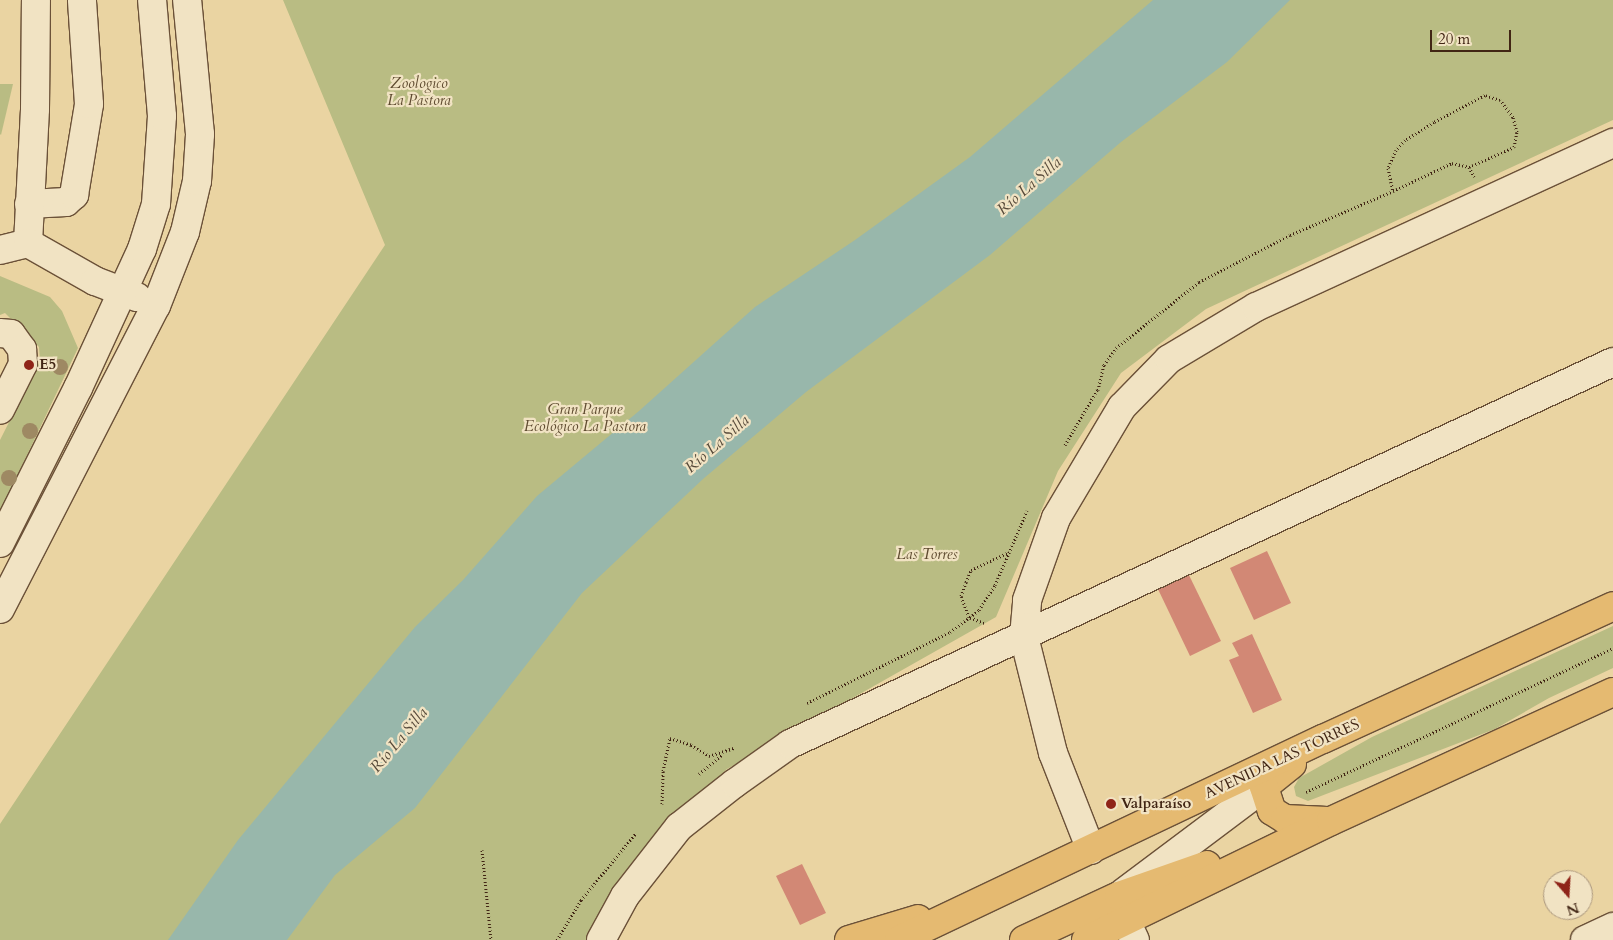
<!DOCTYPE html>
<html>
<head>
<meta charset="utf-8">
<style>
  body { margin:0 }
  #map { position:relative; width:1613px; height:940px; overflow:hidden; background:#ead4a2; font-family:Cardo,serif }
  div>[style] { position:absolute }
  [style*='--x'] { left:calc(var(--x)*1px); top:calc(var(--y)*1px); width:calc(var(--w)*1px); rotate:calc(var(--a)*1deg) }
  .green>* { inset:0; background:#b9bc83 }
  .water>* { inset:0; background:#98b7ab }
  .building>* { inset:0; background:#d28875 }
  .path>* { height:3px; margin-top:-1.5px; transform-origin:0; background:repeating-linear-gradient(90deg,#412514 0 1px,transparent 0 3.5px) }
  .roads { filter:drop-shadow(1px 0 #6b5138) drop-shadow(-1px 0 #6b5138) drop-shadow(0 1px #6b5138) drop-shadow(0 -1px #6b5138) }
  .minor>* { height:28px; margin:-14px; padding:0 14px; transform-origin:14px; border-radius:14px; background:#f1e3c3 }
  .major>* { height:28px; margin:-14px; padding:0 14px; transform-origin:14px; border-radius:14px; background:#e5ba71 }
  .trees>* { width:16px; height:16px; margin:-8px; border-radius:50%; background:#9e8963 }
  .dots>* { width:14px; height:14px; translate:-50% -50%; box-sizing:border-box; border:2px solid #f1e3c3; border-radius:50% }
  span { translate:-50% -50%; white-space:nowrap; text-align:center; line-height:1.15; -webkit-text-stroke:4.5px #f1e3c3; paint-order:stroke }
  .park-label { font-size:15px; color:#5f4b30; font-style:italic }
  .poi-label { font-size:15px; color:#412514; font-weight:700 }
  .left { translate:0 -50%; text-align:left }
  .street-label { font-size:15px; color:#412514 }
  .water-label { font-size:16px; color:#574a3a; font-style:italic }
  .north { position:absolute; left:1543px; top:870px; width:50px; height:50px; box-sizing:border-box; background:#f1e3c3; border:1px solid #ab977d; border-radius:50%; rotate:161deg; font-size:14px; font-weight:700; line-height:20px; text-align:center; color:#412514 }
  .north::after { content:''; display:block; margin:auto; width:18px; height:22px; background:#8f2418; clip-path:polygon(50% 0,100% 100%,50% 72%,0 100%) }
  .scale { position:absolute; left:1430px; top:30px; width:81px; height:22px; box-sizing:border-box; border:2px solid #412514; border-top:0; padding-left:6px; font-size:15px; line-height:18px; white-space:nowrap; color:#412514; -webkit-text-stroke:4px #f1e3c3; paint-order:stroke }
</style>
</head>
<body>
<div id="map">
  <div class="green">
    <div style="clip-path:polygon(283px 0,1613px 0,1613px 120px,1206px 309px,1121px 373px,1058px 471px,996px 617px,727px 769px,643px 851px,589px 940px,0 940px,0 824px,385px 245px)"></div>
    <div style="clip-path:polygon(0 84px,13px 84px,1px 135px,0 134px)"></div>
    <div style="clip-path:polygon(0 276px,50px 297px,62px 311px,78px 348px,0 512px,0 440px,40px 361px,39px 347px,5px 313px,0 315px)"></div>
    <div style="clip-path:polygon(1613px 626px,1613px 668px,1549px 698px,1495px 729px,1308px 801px,1296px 796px,1294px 787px,1299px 778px,1372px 737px)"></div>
  </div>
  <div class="water">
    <div style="clip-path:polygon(1153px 0,1290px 0,1227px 62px,1121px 142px,990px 255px,806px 392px,703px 479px,582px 593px,415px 808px,335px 875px,287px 940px,168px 940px,238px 840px,415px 627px,463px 580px,537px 496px,639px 411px,755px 307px,855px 240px,970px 157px)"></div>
  </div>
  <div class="building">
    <div style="clip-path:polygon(1267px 551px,1291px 603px,1254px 620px,1230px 568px)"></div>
    <div style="clip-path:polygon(1187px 571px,1221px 641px,1190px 656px,1156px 585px)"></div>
    <div style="clip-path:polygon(1252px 634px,1282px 700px,1253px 713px,1229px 660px,1239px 656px,1232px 643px)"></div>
    <div style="clip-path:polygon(802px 864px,826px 913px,800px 925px,776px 876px)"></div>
  </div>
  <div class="path">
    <div style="--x:1469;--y:167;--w:11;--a:63"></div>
    <div style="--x:1098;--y:390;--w:26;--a:-77"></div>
    <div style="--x:1104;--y:365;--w:21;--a:-55"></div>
    <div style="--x:1116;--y:348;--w:106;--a:-38.5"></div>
    <div style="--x:1199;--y:282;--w:102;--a:-27.3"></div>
    <div style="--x:1290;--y:235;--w:112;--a:-23.1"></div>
    <div style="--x:1393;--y:191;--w:65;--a:-25.4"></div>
    <div style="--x:1452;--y:163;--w:17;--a:13"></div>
    <div style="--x:1469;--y:167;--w:49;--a:-24"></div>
    <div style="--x:1514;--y:147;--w:15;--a:-79"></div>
    <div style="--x:1517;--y:132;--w:16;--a:-105"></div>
    <div style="--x:1513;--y:117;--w:21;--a:-127"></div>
    <div style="--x:1500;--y:100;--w:16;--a:-162"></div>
    <div style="--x:1485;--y:95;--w:58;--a:152.1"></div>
    <div style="--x:1434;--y:122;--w:34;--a:148"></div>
    <div style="--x:1405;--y:140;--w:13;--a:132"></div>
    <div style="--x:1396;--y:150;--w:20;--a:114"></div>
    <div style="--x:1388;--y:168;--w:24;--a:78"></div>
    <div style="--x:1065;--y:445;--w:64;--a:-59.8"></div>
    <div style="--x:984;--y:623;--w:16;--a:-158"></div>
    <div style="--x:969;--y:617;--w:22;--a:-111"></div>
    <div style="--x:961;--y:596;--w:15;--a:-70"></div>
    <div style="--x:966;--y:582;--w:13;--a:-67"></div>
    <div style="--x:971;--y:570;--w:42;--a:-25.3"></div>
    <div style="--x:807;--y:703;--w:160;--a:-26.4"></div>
    <div style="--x:950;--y:632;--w:36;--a:-37"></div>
    <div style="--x:979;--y:610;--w:30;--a:-57"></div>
    <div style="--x:995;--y:585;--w:81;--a:-66.6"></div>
    <div style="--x:699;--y:774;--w:31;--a:-40"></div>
    <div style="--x:1306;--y:792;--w:339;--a:-25.1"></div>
    <div style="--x:662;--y:804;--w:33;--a:-88"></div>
    <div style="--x:663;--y:771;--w:34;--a:-78"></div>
    <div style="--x:670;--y:738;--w:22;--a:18"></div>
    <div style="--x:691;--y:745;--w:21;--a:31"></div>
    <div style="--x:709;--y:756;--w:26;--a:-18"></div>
    <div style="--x:482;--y:850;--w:90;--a:84.3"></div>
    <div style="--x:557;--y:940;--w:47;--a:-59"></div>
    <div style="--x:581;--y:900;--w:87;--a:-50.6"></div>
  </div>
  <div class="roads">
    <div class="minor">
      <div style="--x:29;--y:204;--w:37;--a:-3"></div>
      <div style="--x:66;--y:202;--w:11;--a:-41"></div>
      <div style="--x:74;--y:195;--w:92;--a:-80.6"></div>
      <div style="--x:89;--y:104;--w:104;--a:-93.9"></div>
      <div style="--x:28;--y:243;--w:134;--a:-87"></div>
      <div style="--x:35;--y:109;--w:109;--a:-89.5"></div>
      <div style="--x:0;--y:250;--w:29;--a:-14"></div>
      <div style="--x:28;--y:243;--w:77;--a:29.6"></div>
      <div style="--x:95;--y:281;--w:45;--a:20.9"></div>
      <div style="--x:0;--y:333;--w:11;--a:5"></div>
      <div style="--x:11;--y:334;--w:19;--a:54"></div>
      <div style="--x:22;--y:349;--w:15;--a:86"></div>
      <div style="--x:23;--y:364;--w:51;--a:116.6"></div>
      <div style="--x:0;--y:543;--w:174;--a:-63.3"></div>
      <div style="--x:78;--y:388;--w:153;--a:-65.3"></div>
      <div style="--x:142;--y:249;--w:47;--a:-72.7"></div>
      <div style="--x:156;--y:204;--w:88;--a:-86.1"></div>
      <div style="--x:162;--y:116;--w:116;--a:-94.9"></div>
      <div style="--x:0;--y:609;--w:341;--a:-62.8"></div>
      <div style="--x:156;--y:306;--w:79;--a:-68.6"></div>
      <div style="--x:185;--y:232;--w:52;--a:-76.8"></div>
      <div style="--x:197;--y:181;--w:47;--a:-86.3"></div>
      <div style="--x:200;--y:134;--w:135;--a:-95.5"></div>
      <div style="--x:1091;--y:850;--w:104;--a:-111.4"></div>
      <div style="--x:1053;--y:753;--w:120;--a:-104"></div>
      <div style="--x:1024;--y:637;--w:37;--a:-85"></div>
      <div style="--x:1027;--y:600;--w:87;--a:-70.5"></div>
      <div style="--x:1056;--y:518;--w:129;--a:-59.3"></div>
      <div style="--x:1122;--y:407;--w:67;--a:-45.6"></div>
      <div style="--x:1169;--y:359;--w:101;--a:-30.9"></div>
      <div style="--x:1256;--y:307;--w:393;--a:-24.7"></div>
      <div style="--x:1123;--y:893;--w:176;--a:-36.9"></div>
      <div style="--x:1126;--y:921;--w:21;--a:65"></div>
      <div style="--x:601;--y:940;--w:50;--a:-61.4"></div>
      <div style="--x:625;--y:896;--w:88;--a:-52"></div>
      <div style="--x:679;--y:827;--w:71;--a:-38.2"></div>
      <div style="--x:735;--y:783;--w:67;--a:-35.3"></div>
      <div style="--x:790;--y:744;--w:907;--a:-24.9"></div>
      <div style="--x:1585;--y:940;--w:31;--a:-25"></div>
    </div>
    <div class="major">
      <div style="--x:1292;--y:764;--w:36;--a:141"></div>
      <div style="--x:1264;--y:787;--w:25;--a:72"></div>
      <div style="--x:1272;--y:811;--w:15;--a:32"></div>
      <div style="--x:1285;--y:819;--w:42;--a:2.7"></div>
      <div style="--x:849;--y:940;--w:72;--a:-16.9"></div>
      <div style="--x:899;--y:940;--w:469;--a:-25.4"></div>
      <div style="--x:1323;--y:739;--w:319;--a:-24.6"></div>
      <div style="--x:1024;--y:940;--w:105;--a:-24.9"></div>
      <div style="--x:1119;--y:896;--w:93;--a:-19.4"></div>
      <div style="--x:1086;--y:940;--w:272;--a:-25.9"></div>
      <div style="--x:1331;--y:821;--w:310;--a:-24.6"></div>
    </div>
  </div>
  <div class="trees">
    <div style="left:60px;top:367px"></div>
    <div style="left:30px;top:431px"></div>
    <div style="left:9px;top:478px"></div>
  </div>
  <div class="dots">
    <div style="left:29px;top:365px;background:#8f2418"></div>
    <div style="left:1111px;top:804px;background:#8f2418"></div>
  </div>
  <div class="park-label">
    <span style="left:419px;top:92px">Zoologico<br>La Pastora</span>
    <span style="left:585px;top:418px">Gran Parque<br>Ecológico La Pastora</span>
    <span style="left:927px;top:555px">Las Torres</span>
  </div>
  <div class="poi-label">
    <span class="left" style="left:39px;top:365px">E5</span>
    <span class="left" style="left:1121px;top:804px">Valparaíso</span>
  </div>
  <div class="street-label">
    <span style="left:1282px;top:759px;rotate:-25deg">AVENIDA LAS TORRES</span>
  </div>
  <div class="water-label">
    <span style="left:1029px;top:186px;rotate:-41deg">Río La Silla</span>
    <span style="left:717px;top:444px;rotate:-41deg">Río La Silla</span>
    <span style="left:399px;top:740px;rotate:-50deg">Río La Silla</span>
  </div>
  <div class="north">N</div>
  <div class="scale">20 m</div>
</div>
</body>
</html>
